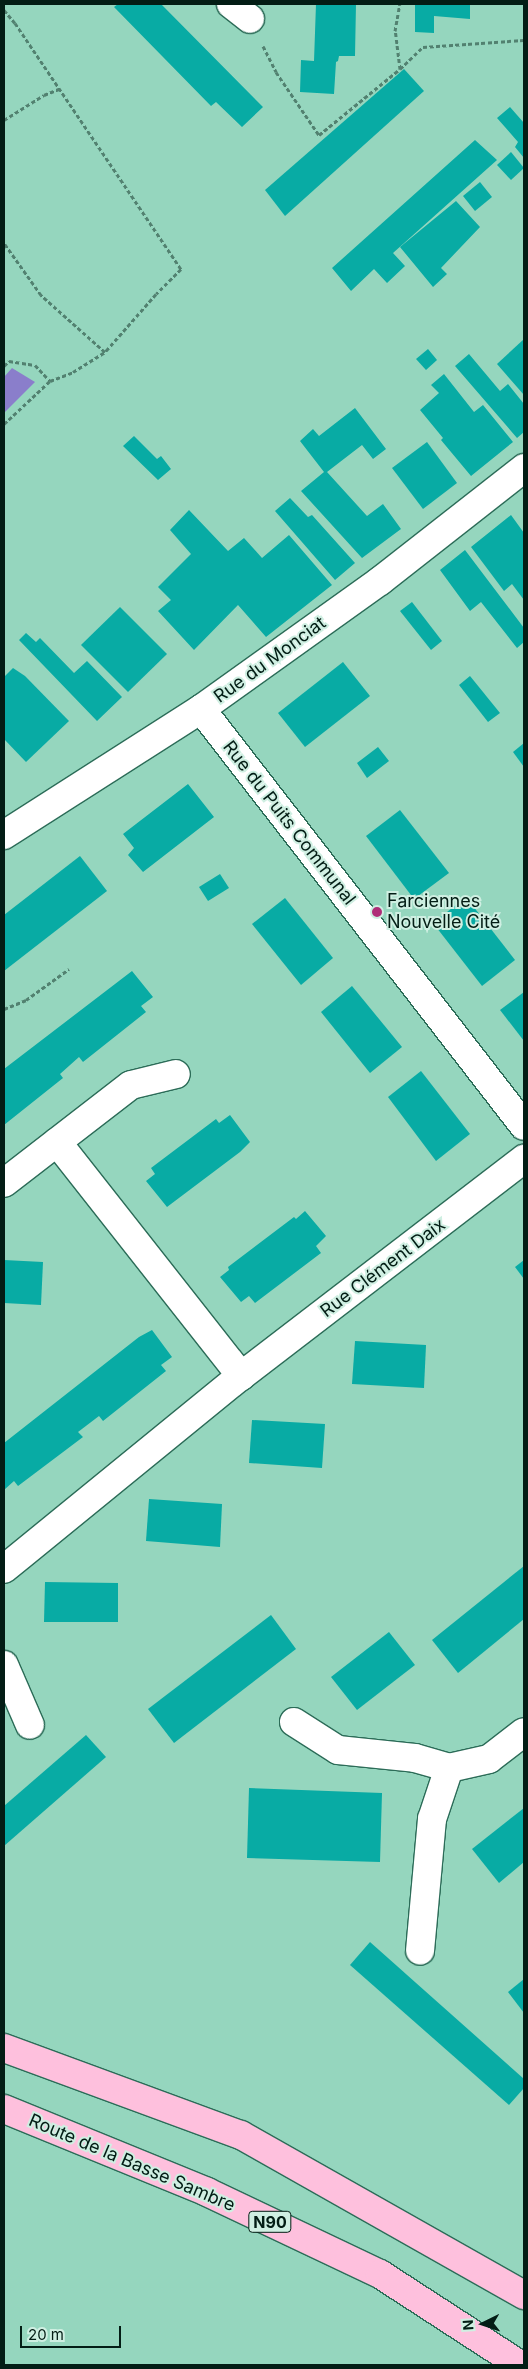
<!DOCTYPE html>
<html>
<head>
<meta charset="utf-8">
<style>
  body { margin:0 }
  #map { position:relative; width:528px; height:2369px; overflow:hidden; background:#95d6be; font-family:Inter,sans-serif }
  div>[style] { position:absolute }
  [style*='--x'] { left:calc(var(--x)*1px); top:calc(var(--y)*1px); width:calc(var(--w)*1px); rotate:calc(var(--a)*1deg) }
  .water>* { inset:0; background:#8a7ecb }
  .building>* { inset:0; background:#08aba4 }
  .path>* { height:3px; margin-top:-1.5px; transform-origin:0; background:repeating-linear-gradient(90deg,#528170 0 4px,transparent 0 6.5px) }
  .roads { filter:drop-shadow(1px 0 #2c6c58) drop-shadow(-1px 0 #2c6c58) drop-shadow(0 1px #2c6c58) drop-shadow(0 -1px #2c6c58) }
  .street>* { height:28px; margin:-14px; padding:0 14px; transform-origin:14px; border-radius:14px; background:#fff }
  .highway>* { height:28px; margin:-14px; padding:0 14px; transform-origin:14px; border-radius:14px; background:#fec0dd }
  .dots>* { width:14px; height:14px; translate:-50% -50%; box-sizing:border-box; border:2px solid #cfefe2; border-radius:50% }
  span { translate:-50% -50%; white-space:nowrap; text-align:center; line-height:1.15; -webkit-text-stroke:4px #cfefe2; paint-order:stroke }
  .shield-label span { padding:1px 4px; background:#cfefe2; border:1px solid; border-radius:4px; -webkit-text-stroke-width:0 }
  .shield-label { font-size:16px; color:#031d15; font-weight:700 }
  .street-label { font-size:18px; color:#031d15 }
  .poi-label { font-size:18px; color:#031d15 }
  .left { translate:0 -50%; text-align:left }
  .frame { position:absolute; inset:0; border:5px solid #031d15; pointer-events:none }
  .north { position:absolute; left:458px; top:2299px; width:50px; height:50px; -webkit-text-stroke:4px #cfefe2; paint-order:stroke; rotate:266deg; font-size:14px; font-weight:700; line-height:20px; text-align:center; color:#031d15 }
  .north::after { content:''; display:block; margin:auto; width:18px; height:22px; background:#031d15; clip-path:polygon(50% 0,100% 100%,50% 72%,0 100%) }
  .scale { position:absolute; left:20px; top:2326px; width:101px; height:22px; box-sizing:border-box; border:2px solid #031d15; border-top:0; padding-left:6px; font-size:15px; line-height:18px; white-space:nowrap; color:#031d15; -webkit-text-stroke:4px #cfefe2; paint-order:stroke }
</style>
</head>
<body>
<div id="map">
  <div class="water">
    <div style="clip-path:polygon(12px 368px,35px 382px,4px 413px,4px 377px)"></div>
  </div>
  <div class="building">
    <div style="clip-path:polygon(118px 4px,161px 4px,263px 107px,242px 127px,216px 102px,211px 106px,114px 7px)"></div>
    <div style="clip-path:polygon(316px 4px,356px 4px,355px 56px,339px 56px,338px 61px,336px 62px,334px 94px,300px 92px,301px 60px,314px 61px)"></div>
    <div style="clip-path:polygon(415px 4px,470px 4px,470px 19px,434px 16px,434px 33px,415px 32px)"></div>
    <div style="clip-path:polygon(404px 69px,424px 91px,285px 216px,265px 190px)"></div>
    <div style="clip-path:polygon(510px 107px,524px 123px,524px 158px,515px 147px,518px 142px,497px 118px)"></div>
    <div style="clip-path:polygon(475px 140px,497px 160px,393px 253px,405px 266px,387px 283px,374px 269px,351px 291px,332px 268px)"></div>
    <div style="clip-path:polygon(511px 152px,524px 168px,511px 180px,497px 165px)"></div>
    <div style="clip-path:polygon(480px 182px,492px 197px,475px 211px,463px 196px)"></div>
    <div style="clip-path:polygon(456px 201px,480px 227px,441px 268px,447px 274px,433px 287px,400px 247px)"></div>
    <div style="clip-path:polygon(524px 339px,524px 395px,497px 364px)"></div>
    <div style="clip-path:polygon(428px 349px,437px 360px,426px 370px,416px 359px)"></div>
    <div style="clip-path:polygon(469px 354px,500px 391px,508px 384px,524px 404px,524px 432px,517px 438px,455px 366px)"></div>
    <div style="clip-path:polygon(444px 374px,474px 412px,483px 405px,513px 442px,471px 476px,441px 440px,443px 438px,420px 410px,439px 393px,431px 385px)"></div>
    <div style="clip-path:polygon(355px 408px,386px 449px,373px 459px,362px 445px,327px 472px,367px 516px,383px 504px,401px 529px,362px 558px,301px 491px,324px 472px,300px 441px,313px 429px,319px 436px)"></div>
    <div style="clip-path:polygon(134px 436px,157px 459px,161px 456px,171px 469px,158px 480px,123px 446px)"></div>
    <div style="clip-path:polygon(427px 442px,457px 483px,423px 509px,392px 468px)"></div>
    <div style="clip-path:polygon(290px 498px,308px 517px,312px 515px,355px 563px,335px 580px,275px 511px)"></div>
    <div style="clip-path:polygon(189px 510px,228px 551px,244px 538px,262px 558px,289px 535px,332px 585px,266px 637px,238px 605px,194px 650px,158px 611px,171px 600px,158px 587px,191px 554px,170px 530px)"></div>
    <div style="clip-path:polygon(511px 515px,524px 533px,524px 600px,512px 584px,504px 591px,471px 547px)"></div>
    <div style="clip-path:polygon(465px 550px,524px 628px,524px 642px,517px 648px,481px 602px,470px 611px,440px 570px)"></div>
    <div style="clip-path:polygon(412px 602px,442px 641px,431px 650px,400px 611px)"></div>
    <div style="clip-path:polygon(120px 607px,167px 654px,128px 692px,81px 645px)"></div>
    <div style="clip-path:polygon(26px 633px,36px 642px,40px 638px,74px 673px,87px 661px,122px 697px,97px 721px,19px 640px)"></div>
    <div style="clip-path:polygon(343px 662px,370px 696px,305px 747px,278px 713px)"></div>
    <div style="clip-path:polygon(13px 668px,25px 676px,69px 721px,26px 762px,4px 739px,4px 677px)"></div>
    <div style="clip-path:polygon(470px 676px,500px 713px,488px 722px,459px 685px)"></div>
    <div style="clip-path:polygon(524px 743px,524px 767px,513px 752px)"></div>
    <div style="clip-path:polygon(378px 747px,389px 761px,367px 778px,357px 763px)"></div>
    <div style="clip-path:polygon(188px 784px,214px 817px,143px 872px,128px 855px,134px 848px,123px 834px)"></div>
    <div style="clip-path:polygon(400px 810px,449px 873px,414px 899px,366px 836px)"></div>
    <div style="clip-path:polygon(80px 856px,107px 891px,4px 971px,4px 915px)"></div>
    <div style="clip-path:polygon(220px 874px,229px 888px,208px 901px,199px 887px)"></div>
    <div style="clip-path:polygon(466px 897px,515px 960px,482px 986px,433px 923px)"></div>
    <div style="clip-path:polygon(285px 898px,333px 958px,301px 985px,252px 924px)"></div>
    <div style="clip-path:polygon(132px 971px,153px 997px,141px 1006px,146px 1012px,83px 1062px,79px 1057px,60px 1074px,63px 1078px,4px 1125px,4px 1069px)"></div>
    <div style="clip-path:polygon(352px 986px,402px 1047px,370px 1073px,321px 1012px)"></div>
    <div style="clip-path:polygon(524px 992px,524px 1041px,500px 1010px)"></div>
    <div style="clip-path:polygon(421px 1071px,470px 1134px,436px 1161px,388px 1097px)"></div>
    <div style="clip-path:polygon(230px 1115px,250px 1142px,240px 1152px,167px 1207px,146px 1181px,155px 1174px,151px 1168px,216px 1119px,219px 1123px)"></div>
    <div style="clip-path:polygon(305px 1211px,326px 1236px,316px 1246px,321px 1253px,255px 1303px,249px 1296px,241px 1302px,220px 1277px,229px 1270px,228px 1267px,294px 1217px,296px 1219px)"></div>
    <div style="clip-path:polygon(4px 1260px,43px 1262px,41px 1305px,4px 1303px)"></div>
    <div style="clip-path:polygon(524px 1260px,524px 1279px,515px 1267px)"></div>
    <div style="clip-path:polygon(152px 1330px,172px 1357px,161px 1365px,166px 1371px,103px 1421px,99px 1416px,78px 1432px,83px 1437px,18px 1486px,14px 1481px,4px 1490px,4px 1443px,139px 1337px)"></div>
    <div style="clip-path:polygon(355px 1341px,426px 1345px,424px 1388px,352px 1384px)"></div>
    <div style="clip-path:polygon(252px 1420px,325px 1424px,322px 1468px,249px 1463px)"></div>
    <div style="clip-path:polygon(149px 1499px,222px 1504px,220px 1547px,146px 1541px)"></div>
    <div style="clip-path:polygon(524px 1566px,524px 1619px,458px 1673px,432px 1640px)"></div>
    <div style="clip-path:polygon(45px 1582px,118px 1583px,118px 1622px,44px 1622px)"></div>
    <div style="clip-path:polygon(271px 1615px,296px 1649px,174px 1743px,148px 1709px)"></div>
    <div style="clip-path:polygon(389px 1632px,415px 1665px,357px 1710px,331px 1677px)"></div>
    <div style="clip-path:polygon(86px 1735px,106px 1757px,4px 1846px,4px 1806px)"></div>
    <div style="clip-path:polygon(249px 1788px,382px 1793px,380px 1862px,247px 1858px)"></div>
    <div style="clip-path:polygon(524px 1808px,524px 1862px,499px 1883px,472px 1849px)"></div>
    <div style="clip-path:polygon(370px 1942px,524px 2079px,524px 2088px,509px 2105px,350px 1965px)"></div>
    <div style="clip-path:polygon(524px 1979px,524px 2013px,508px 1992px)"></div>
  </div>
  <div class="path">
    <div style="--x:4;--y:10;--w:17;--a:50"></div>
    <div style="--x:15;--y:23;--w:297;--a:56"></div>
    <div style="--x:181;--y:269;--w:35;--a:135"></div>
    <div style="--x:156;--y:294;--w:77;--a:131.3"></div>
    <div style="--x:105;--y:352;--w:86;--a:-138.3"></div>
    <div style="--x:41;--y:295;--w:64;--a:-125.4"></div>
    <div style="--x:263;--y:46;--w:29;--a:63"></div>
    <div style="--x:276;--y:72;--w:76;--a:55.7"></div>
    <div style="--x:319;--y:135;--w:104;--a:-39.2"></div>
    <div style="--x:400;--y:69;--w:38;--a:-97"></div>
    <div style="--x:395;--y:31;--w:27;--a:-80"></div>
    <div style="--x:400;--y:69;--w:32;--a:-44"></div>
    <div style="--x:423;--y:47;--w:101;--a:-4"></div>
    <div style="--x:4;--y:120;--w:47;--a:-32"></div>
    <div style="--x:44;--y:95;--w:16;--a:-22"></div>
    <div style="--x:4;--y:366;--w:7;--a:-45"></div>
    <div style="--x:9;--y:361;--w:26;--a:9"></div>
    <div style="--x:35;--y:365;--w:22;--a:47"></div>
    <div style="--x:4;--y:424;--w:63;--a:-43.1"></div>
    <div style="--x:50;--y:381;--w:25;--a:-21"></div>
    <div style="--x:73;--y:372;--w:38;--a:-32"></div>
    <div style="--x:4;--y:1009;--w:24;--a:-22"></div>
    <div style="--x:26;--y:1000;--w:53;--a:-35.8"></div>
  </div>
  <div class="roads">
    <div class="street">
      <div style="--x:231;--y:4;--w:24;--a:38"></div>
      <div style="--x:201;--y:709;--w:527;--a:52.24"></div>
      <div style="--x:4;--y:835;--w:234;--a:-32.6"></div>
      <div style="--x:201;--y:709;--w:220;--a:-35.6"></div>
      <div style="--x:380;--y:581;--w:183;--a:-38.1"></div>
      <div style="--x:57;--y:1142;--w:298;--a:51.8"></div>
      <div style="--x:4;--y:1183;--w:160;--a:-37.7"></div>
      <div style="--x:131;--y:1085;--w:46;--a:-13.7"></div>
      <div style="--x:4;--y:1569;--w:306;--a:-39.2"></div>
      <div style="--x:241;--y:1376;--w:357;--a:-37.5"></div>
      <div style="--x:4;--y:1665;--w:65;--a:66.6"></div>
      <div style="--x:294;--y:1722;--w:52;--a:32.5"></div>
      <div style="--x:338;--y:1750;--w:77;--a:5.9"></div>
      <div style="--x:415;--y:1758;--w:35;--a:16"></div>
      <div style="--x:449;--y:1768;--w:54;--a:108.4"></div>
      <div style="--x:432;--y:1819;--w:132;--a:95.2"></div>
      <div style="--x:449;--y:1768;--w:41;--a:-12.7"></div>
      <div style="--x:489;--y:1759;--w:44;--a:-37.6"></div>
    </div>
    <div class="highway">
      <div style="--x:4;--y:2048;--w:252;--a:20.2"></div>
      <div style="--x:241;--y:2135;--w:325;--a:29.5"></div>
      <div style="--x:4;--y:2109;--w:219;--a:22.2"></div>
      <div style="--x:207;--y:2192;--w:191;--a:25.4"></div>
      <div style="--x:380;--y:2274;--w:167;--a:33"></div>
    </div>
  </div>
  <div class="dots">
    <div style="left:377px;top:912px;background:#af2d78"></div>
  </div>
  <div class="shield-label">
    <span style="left:270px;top:2222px">N90</span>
  </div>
  <div class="street-label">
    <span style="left:270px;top:660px;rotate:-36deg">Rue du Monciat</span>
    <span style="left:289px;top:823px;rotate:52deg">Rue du Puits Communal</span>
    <span style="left:383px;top:1268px;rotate:-37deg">Rue Clément Daix</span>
    <span style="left:132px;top:2163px;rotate:23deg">Route de la Basse Sambre</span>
  </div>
  <div class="poi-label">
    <span class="left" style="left:387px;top:912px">Farciennes<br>Nouvelle Cité</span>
  </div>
  <div class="frame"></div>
  <div class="north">N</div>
  <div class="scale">20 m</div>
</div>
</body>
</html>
